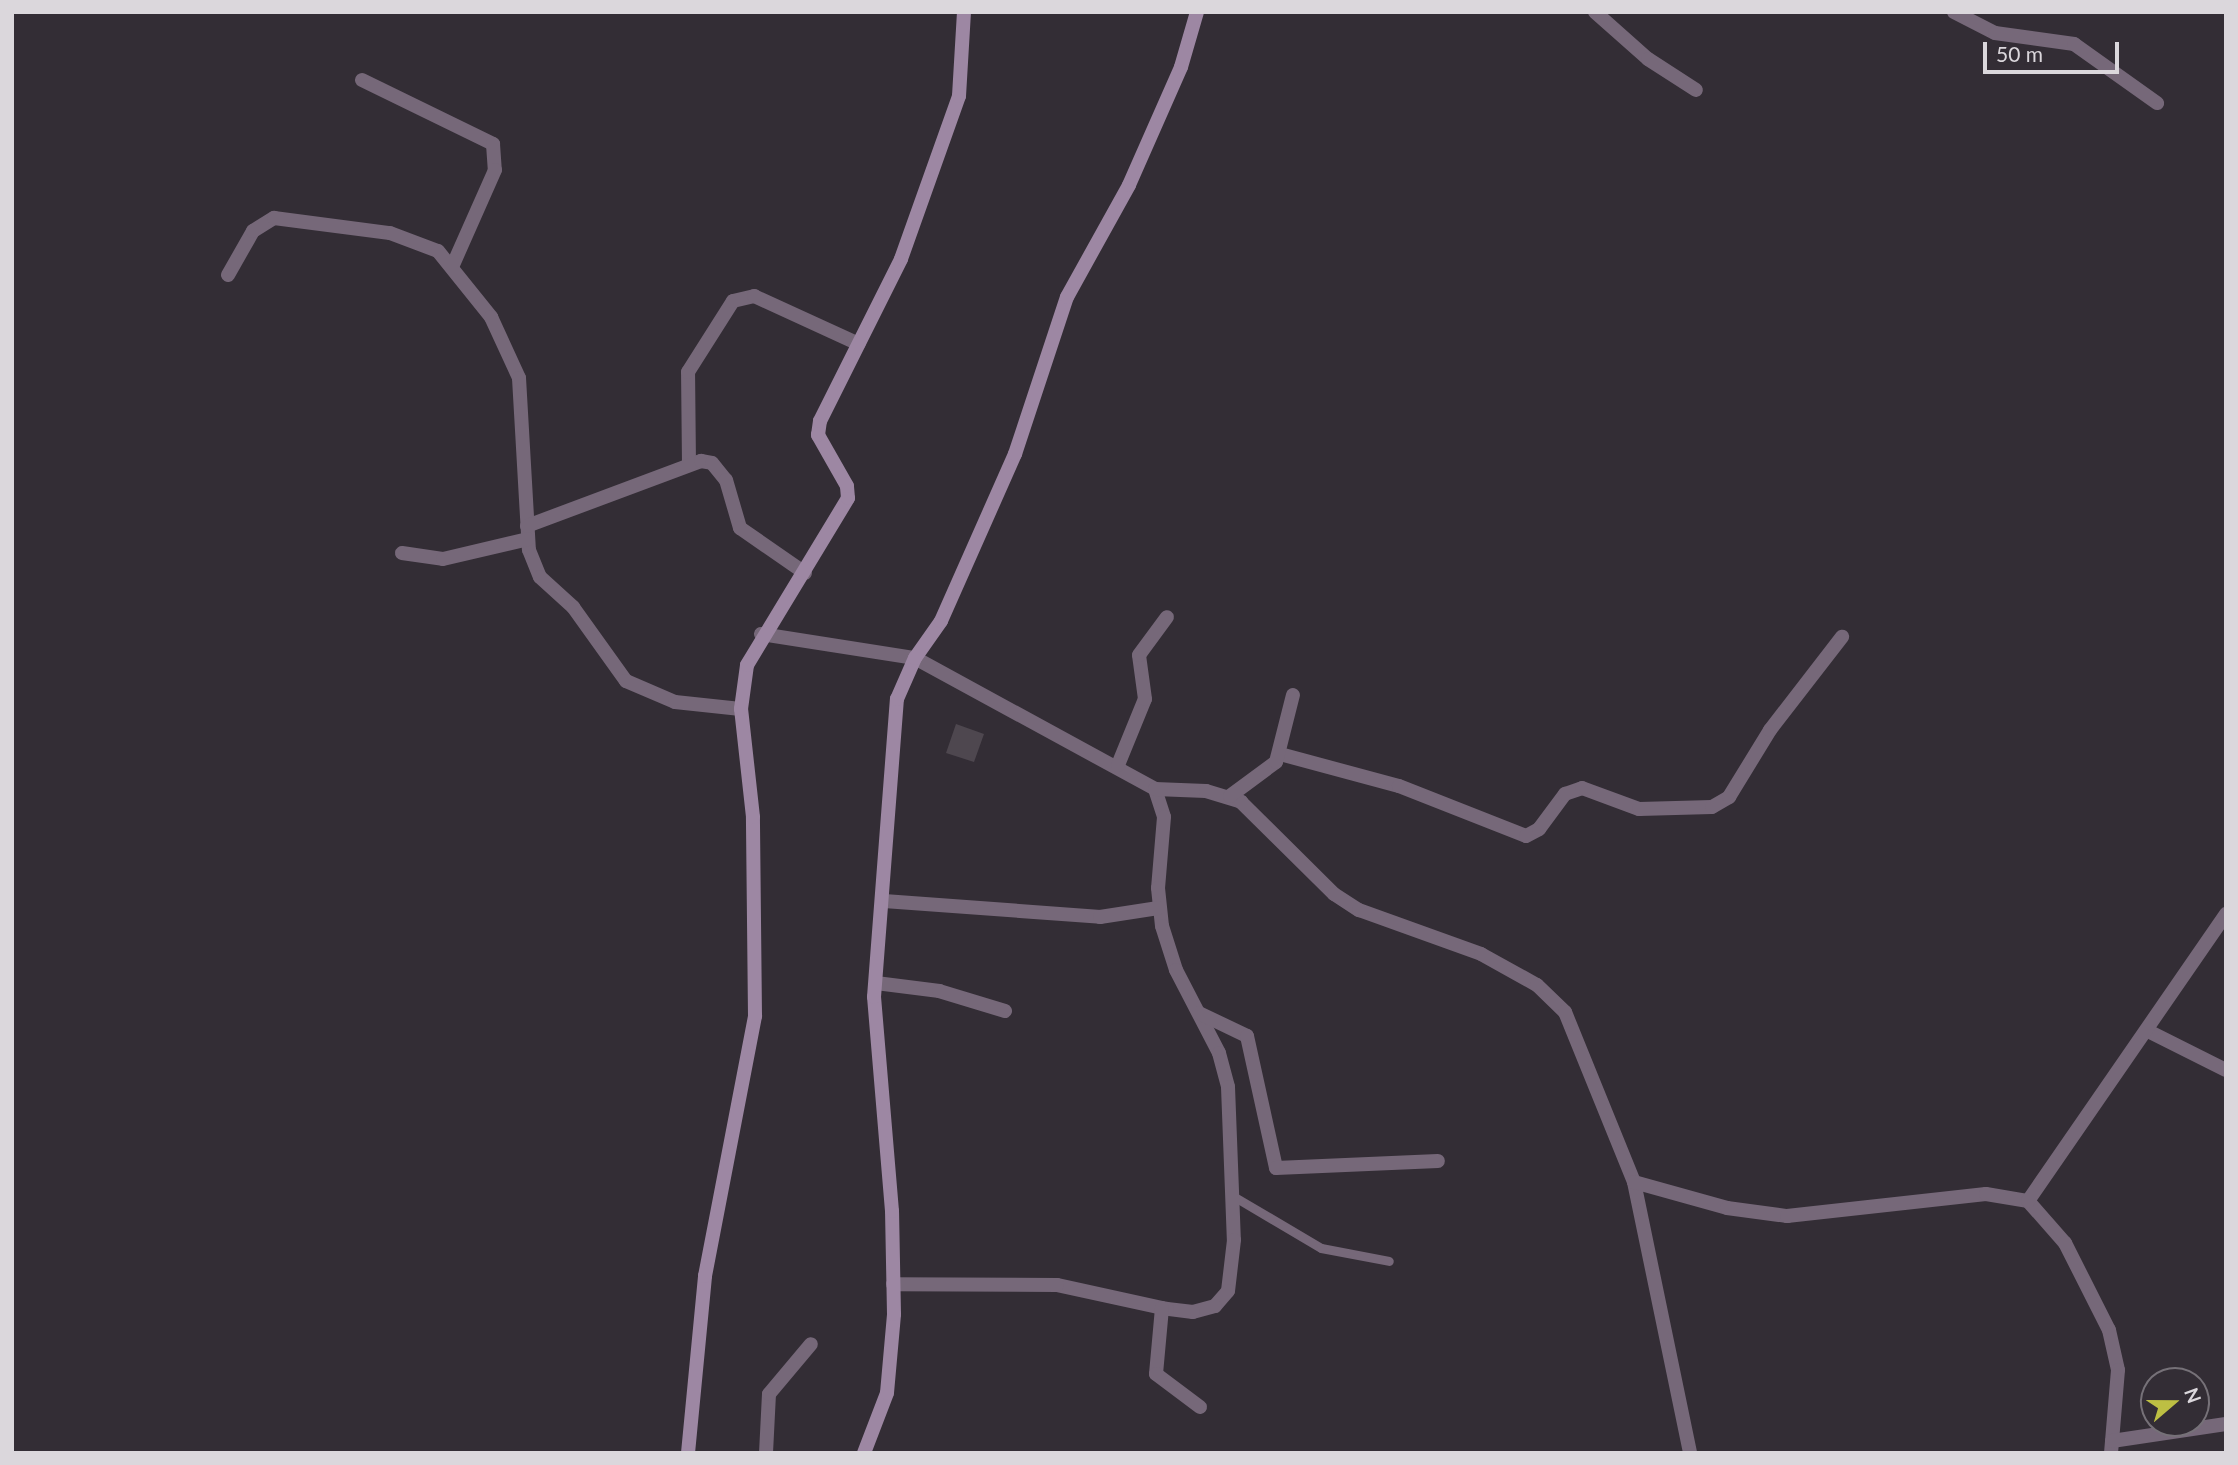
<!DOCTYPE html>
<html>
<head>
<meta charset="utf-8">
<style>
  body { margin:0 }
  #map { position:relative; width:2238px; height:1465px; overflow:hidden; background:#332d35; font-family:Lato,sans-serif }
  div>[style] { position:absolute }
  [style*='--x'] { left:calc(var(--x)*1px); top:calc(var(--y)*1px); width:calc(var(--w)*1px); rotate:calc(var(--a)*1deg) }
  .building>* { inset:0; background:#4e474f }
  .lane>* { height:9px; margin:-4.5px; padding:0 4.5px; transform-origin:4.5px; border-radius:4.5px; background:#766879 }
  .street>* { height:14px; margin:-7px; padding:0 7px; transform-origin:7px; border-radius:7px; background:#766879 }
  .secondary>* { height:14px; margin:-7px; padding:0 7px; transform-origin:7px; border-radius:7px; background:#9d87a3 }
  span { translate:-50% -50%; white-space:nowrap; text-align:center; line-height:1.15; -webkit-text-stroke:5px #332d35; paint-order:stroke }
  .frame { position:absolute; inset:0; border:14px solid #dbd7dc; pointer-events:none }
  .north { position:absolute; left:2140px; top:1367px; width:70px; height:70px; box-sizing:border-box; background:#332d35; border:2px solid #767178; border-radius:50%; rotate:70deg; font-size:19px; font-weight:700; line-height:28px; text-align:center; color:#dbd7dc }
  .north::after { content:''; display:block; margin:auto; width:24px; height:32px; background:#bdbf43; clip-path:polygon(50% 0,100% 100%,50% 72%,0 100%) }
  .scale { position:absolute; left:1983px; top:42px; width:136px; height:32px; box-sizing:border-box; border:4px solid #dbd7dc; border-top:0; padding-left:9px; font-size:21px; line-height:24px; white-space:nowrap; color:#dbd7dc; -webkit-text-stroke:5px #332d35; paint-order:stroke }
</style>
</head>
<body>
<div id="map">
  <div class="building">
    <div style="clip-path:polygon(956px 724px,984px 734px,974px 762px,946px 753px)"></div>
  </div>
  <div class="lane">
    <div style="--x:1233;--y:1196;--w:102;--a:30.6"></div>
    <div style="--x:1321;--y:1248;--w:69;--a:10.8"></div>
  </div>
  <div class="street">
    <div style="--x:1595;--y:12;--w:71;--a:41.6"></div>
    <div style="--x:1648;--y:59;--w:57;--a:32.9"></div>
    <div style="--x:1954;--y:12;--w:46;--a:27.1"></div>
    <div style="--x:1995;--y:33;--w:80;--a:7.9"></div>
    <div style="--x:2074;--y:44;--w:102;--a:35.4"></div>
    <div style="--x:362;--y:80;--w:146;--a:26"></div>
    <div style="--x:493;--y:144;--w:26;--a:86"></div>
    <div style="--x:495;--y:170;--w:104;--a:113.9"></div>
    <div style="--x:228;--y:275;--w:51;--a:-60.4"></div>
    <div style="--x:253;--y:231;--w:25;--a:-32"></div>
    <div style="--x:274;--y:218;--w:117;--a:7.4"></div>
    <div style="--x:390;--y:233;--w:51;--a:20.6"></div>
    <div style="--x:438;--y:251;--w:85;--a:51.2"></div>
    <div style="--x:491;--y:317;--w:67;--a:65.3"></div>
    <div style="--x:519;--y:378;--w:172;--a:86.7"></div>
    <div style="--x:529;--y:550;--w:29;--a:68"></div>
    <div style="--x:540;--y:577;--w:45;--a:42.3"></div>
    <div style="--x:573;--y:607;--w:91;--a:54.4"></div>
    <div style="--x:626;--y:681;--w:53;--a:23.2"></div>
    <div style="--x:675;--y:702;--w:66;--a:6.1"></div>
    <div style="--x:689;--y:464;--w:92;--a:-90.6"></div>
    <div style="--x:688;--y:372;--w:84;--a:-57.6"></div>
    <div style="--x:733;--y:301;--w:22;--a:-13"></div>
    <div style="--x:754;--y:296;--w:115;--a:24.6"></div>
    <div style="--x:527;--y:526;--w:186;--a:-20.5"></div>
    <div style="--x:701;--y:461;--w:11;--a:10"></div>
    <div style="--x:712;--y:463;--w:22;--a:51"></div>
    <div style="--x:726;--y:480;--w:50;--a:73.7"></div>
    <div style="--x:740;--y:528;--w:79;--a:34.7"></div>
    <div style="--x:402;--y:553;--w:41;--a:8.3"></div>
    <div style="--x:443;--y:559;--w:87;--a:-13.2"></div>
    <div style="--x:761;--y:634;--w:156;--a:8.9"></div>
    <div style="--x:915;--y:658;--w:273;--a:28.6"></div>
    <div style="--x:1155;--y:789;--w:29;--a:72"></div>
    <div style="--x:1164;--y:817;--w:71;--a:94.8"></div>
    <div style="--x:1158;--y:888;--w:38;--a:84"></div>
    <div style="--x:1162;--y:926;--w:46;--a:72.3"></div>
    <div style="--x:1176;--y:970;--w:93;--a:62.6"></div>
    <div style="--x:1219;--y:1053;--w:35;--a:75"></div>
    <div style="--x:1228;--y:1087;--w:153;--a:87.8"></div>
    <div style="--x:1234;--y:1240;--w:51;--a:96.7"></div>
    <div style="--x:1228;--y:1291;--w:20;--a:131"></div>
    <div style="--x:1215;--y:1306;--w:23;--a:165"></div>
    <div style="--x:1193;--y:1312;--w:26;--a:-173"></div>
    <div style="--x:1167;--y:1309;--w:113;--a:-167.7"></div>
    <div style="--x:1057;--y:1285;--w:164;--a:-179.7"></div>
    <div style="--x:1280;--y:754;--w:123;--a:15.1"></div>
    <div style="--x:1399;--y:786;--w:136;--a:21.5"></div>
    <div style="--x:1526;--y:836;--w:15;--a:-28"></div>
    <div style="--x:1539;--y:829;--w:44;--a:-53.4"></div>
    <div style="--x:1565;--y:794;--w:18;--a:-19"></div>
    <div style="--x:1582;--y:788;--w:61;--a:20.2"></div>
    <div style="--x:1639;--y:809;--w:73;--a:-1.6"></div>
    <div style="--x:1712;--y:807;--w:20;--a:-30"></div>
    <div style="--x:1729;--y:797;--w:79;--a:-58.5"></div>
    <div style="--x:1770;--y:730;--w:118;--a:-52.3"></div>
    <div style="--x:1118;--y:765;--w:71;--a:-67.8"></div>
    <div style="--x:1145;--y:699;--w:44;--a:-97.8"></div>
    <div style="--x:1139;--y:655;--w:47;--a:-53.6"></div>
    <div style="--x:1155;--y:789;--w:51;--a:2.2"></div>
    <div style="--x:1206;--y:791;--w:37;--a:17"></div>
    <div style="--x:1241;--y:802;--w:131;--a:44.7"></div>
    <div style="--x:1334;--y:894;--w:30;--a:33"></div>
    <div style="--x:1359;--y:910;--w:130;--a:19.8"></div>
    <div style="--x:1481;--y:954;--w:64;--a:29"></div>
    <div style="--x:1537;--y:985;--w:39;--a:44"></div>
    <div style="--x:1565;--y:1012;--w:183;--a:67.9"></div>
    <div style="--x:1634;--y:1182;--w:277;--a:78.3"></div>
    <div style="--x:1230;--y:796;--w:57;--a:-36.5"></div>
    <div style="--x:1276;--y:762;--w:69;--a:-75.8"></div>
    <div style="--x:884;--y:901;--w:217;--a:4.2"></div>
    <div style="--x:1100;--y:917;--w:59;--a:-8.8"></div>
    <div style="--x:876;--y:983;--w:64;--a:7.2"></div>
    <div style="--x:939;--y:991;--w:69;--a:16.9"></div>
    <div style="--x:1199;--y:1013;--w:53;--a:25.6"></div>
    <div style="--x:1247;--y:1036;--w:135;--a:77.6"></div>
    <div style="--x:1276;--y:1168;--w:162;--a:-2.5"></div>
    <div style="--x:2148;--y:1031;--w:87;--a:26.6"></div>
    <div style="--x:1634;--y:1182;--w:97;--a:15.6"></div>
    <div style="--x:1727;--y:1208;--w:61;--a:7.6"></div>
    <div style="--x:1787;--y:1216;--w:200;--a:-6.3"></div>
    <div style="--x:1986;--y:1194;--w:43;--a:9.5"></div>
    <div style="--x:2028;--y:1201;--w:56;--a:48.6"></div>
    <div style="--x:2065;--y:1243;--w:97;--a:63.2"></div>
    <div style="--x:2109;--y:1330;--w:41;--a:77.3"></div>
    <div style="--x:2118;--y:1370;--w:83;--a:94.8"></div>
    <div style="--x:2028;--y:1201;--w:349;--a:-55.4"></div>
    <div style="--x:1162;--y:1308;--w:66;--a:95.2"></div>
    <div style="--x:1156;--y:1374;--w:55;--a:36.9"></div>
    <div style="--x:2112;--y:1441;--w:115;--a:-8.5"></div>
    <div style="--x:766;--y:1453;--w:59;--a:-87.1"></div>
    <div style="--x:769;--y:1394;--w:65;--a:-50"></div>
  </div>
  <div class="secondary">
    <div style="--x:688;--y:1453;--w:178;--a:-84.5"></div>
    <div style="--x:705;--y:1276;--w:265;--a:-79.1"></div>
    <div style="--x:755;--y:1016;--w:199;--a:-90.6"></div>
    <div style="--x:753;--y:817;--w:109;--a:-96.3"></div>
    <div style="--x:741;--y:709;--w:44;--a:-82.2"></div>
    <div style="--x:747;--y:665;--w:195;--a:-58.8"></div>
    <div style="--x:848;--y:498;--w:12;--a:-95"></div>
    <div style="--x:847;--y:486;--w:59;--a:-119.6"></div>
    <div style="--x:818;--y:435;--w:14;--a:-82"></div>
    <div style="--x:820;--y:421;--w:181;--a:-63.4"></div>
    <div style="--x:901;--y:259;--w:173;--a:-70.4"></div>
    <div style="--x:959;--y:96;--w:84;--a:-86.6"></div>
    <div style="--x:864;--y:1453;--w:64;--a:-69"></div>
    <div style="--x:887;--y:1393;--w:79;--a:-84.9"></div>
    <div style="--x:894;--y:1314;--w:103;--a:-91.1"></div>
    <div style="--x:892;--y:1211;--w:215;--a:-94.8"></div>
    <div style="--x:874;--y:997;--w:299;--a:-85.6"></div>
    <div style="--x:897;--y:699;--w:45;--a:-66.3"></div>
    <div style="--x:915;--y:658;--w:45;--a:-54.9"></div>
    <div style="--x:941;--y:621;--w:183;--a:-66.1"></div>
    <div style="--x:1015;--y:454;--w:165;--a:-71.7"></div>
    <div style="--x:1067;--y:297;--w:128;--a:-61"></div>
    <div style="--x:1129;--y:185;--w:129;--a:-66.2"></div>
    <div style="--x:1181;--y:67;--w:57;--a:-73.8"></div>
  </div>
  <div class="frame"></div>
  <div class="north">N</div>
  <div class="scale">50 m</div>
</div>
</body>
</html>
